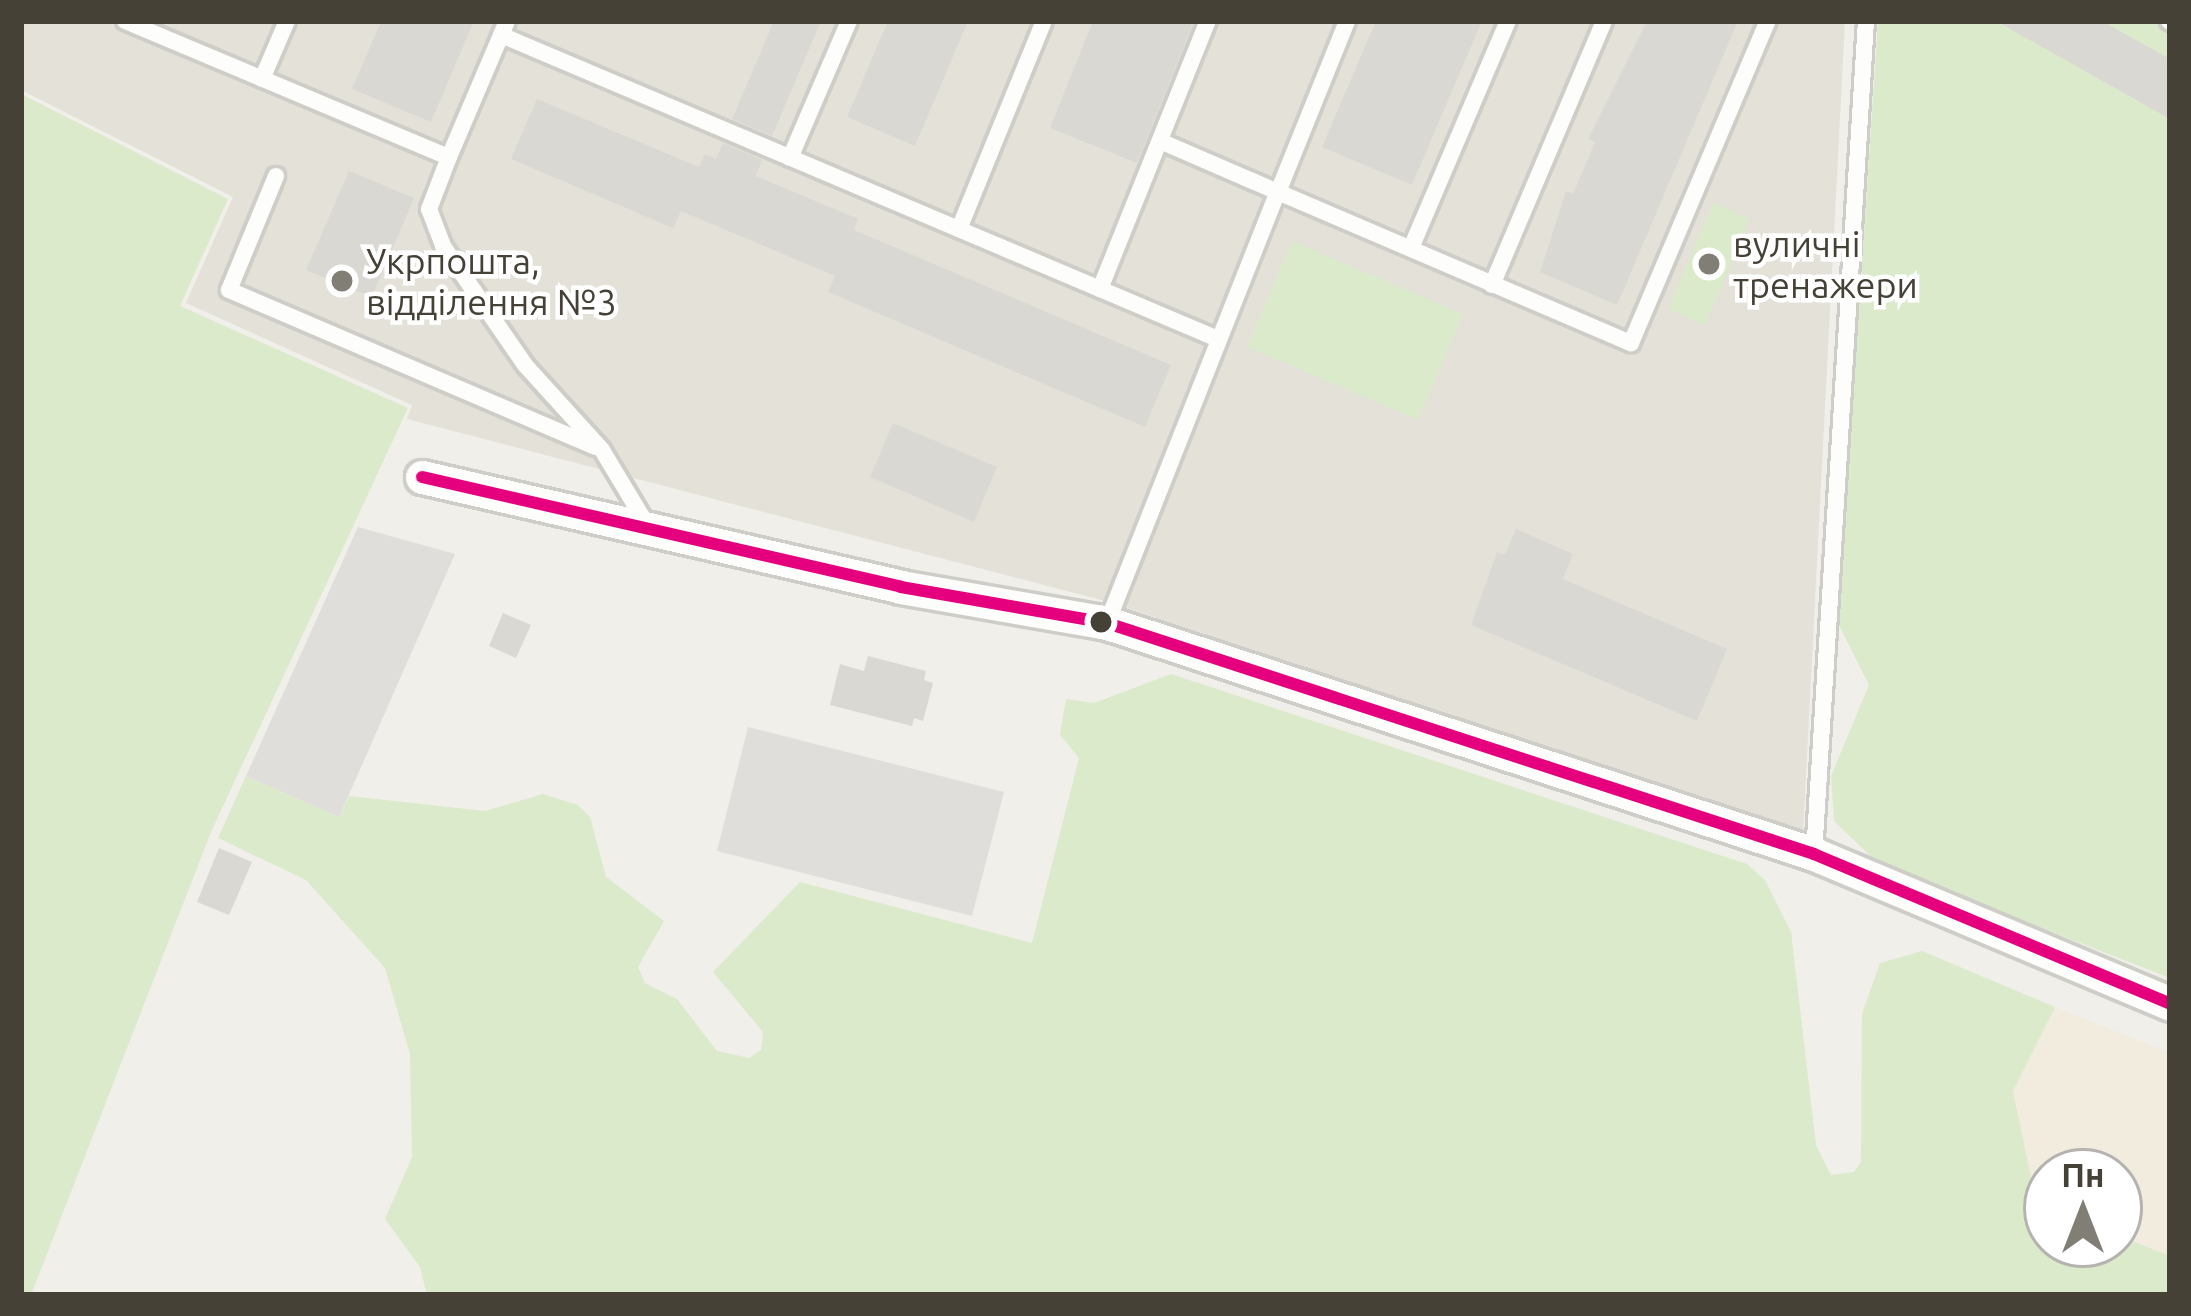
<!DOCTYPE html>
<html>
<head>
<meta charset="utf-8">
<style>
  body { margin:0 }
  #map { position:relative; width:2191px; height:1316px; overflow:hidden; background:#f0efea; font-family:Ubuntu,sans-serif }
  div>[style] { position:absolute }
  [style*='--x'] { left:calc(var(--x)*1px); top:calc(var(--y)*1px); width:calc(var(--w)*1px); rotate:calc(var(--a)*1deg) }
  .residential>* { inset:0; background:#e3e1d8 }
  .commercial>* { inset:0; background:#f2ecde }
  .green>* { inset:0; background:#dbeacb }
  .parking>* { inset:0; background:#dfdeda }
  .building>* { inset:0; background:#dad8d2 }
  .roads { filter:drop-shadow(3px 0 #cecdc7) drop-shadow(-3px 0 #cecdc7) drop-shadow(0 3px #cecdc7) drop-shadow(0 -3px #cecdc7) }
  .lane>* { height:16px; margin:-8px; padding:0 8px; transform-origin:8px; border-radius:8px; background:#fdfdfc }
  .street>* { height:33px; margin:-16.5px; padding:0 16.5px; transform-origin:16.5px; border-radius:16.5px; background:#fdfdfc }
  .bus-1>* { height:12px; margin:-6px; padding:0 6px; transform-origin:6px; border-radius:6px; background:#e5007d }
  .dots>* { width:33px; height:33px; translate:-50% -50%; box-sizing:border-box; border:6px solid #fff; border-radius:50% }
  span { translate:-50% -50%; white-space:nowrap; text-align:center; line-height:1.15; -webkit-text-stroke:9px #fff; paint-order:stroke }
  .poi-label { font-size:36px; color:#454137 }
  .left { translate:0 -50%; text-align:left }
  .frame { position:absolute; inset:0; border:24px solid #454137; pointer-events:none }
  .north { position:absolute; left:2023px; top:1148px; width:120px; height:120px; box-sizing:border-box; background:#fff; border:3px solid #b5b3af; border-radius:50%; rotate:0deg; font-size:33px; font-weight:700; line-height:48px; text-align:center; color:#454137 }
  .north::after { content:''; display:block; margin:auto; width:42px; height:54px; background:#817e76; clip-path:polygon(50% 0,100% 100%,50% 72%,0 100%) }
</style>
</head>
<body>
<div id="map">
  <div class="residential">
    <div style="clip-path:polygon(21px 21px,1845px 21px,1803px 833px,1109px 602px,407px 419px,412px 405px,186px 303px,233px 197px,21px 90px)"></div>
  </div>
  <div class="commercial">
    <div style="clip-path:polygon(evenodd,2055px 1007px,2170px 1053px,2170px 1295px,1999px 1295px,2036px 1203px,2013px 1091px,2055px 1007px,2047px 1172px,2119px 1172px,2119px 1244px,2047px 1244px,2047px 1172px)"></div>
  </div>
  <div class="green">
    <div style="clip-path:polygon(1878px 21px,2170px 21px,2170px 978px,1880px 865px,1834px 821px,1831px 776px,1869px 685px,1838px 623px)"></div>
    <div style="clip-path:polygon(21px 94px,228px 199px,180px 306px,408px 408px,211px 832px,31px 1295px,21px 1295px)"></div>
    <div style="clip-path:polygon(1713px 203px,1750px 219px,1705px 325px,1668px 309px)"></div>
    <div style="clip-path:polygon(1292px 241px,1463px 314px,1418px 420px,1247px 347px)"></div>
    <div style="clip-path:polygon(1171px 674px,1747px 864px,1765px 880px,1791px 932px,1816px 1145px,1831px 1175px,1854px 1172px,1861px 1162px,1862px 1014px,1880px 963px,1922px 951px,2055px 1007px,2013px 1091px,2036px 1202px,2047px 1207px,2047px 1244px,2119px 1244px,2119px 1236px,2170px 1256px,2170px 1295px,427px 1295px,420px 1267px,385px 1219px,412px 1157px,410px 1054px,385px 968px,306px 880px,218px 838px,246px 776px,339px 817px,349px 796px,485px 811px,543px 794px,578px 805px,590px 817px,606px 877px,664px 921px,638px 967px,645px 983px,677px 999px,717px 1051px,749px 1058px,761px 1050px,763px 1032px,713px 972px,800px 882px,1032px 943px,1079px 758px,1060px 735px,1066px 699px,1094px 703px)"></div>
  </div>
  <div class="parking">
    <div style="clip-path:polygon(358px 527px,455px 554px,339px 817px,246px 776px)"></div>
    <div style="clip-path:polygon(748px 727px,1004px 792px,972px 916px,717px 851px)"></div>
  </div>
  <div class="building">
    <div style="clip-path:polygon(381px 21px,474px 21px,431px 122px,352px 89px)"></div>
    <div style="clip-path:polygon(774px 21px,821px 21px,772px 136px,732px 119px)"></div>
    <div style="clip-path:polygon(888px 21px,968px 21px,915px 146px,847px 117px)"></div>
    <div style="clip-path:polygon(1093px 21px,1194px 21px,1137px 163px,1050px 128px)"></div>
    <div style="clip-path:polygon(1376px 21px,1482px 21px,1412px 185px,1322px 147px)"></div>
    <div style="clip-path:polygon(1647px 21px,1738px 21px,1617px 305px,1540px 272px,1566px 191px,1573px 194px,1595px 142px,1588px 139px)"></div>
    <div style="clip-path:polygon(1996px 21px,2102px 21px,2170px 59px,2170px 119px)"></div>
    <div style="clip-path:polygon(537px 99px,699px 167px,705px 154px,716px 159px,723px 143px,762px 160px,756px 176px,858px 219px,854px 230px,1171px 365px,1145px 427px,828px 292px,835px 276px,681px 211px,673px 228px,511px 159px)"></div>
    <div style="clip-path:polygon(349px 171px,414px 198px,372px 297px,306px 270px)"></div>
    <div style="clip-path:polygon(893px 423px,997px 467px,974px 522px,870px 477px)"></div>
    <div style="clip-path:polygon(1516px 529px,1573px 554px,1563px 579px,1727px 649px,1697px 721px,1471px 625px,1497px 552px,1505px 555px)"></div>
    <div style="clip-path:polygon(503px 613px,531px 625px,516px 658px,489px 646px)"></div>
    <div style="clip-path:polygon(868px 656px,926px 671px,924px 680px,933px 683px,923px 721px,914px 718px,912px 726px,830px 705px,840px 664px,864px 671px)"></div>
    <div style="clip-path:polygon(219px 848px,252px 862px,229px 915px,197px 902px)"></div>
  </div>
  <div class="roads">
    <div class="lane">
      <div style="--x:125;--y:21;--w:351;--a:22.8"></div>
      <div style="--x:449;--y:157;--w:56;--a:111"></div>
      <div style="--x:429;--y:209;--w:40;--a:69"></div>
      <div style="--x:443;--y:246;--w:145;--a:55.4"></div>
      <div style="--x:525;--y:365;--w:115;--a:47.8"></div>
      <div style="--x:602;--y:450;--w:87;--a:59"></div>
      <div style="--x:2169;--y:21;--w:1;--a:45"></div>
      <div style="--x:501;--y:35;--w:779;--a:22.98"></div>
      <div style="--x:262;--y:79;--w:63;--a:-66.7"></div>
      <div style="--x:1160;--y:141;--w:129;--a:23.4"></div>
      <div style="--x:1278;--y:192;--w:184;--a:-68"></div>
      <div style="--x:449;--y:157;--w:148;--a:-66.9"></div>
      <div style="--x:790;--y:158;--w:149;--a:-66.7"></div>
      <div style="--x:276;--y:176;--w:123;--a:112.4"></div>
      <div style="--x:229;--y:290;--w:398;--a:23.2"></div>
      <div style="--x:959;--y:229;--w:225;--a:-67.8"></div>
      <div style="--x:1411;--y:248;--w:247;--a:-66.9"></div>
      <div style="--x:1492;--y:285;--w:287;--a:-67"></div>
      <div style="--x:1100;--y:289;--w:289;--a:-68.1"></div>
      <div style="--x:1107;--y:623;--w:464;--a:-68.4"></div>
      <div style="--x:1278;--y:192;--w:384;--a:23.2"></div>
      <div style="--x:1631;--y:343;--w:350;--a:-67"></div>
      <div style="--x:1814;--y:854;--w:835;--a:-86.43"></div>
    </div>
    <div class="street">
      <div style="--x:422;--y:477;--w:491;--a:12.9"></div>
      <div style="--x:901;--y:587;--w:209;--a:9.9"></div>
      <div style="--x:1107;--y:623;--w:744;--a:18.09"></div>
      <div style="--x:1814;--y:854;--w:386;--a:22.8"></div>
    </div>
  </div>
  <div class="bus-1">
    <div style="--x:422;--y:477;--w:491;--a:12.9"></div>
    <div style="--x:901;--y:587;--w:209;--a:9.9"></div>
    <div style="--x:1107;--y:623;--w:744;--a:18.09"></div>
    <div style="--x:1814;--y:854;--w:386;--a:22.8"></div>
  </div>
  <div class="dots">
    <div style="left:1709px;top:264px;background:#817e76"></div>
    <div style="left:342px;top:281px;background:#817e76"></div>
    <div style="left:1101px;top:622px;background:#454137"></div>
  </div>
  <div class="poi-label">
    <span class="left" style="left:1733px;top:264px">вуличні<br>тренажери</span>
    <span class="left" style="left:366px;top:281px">Укрпошта,<br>відділення №3</span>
  </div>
  <div class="frame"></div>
  <div class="north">Пн</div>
</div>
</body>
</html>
